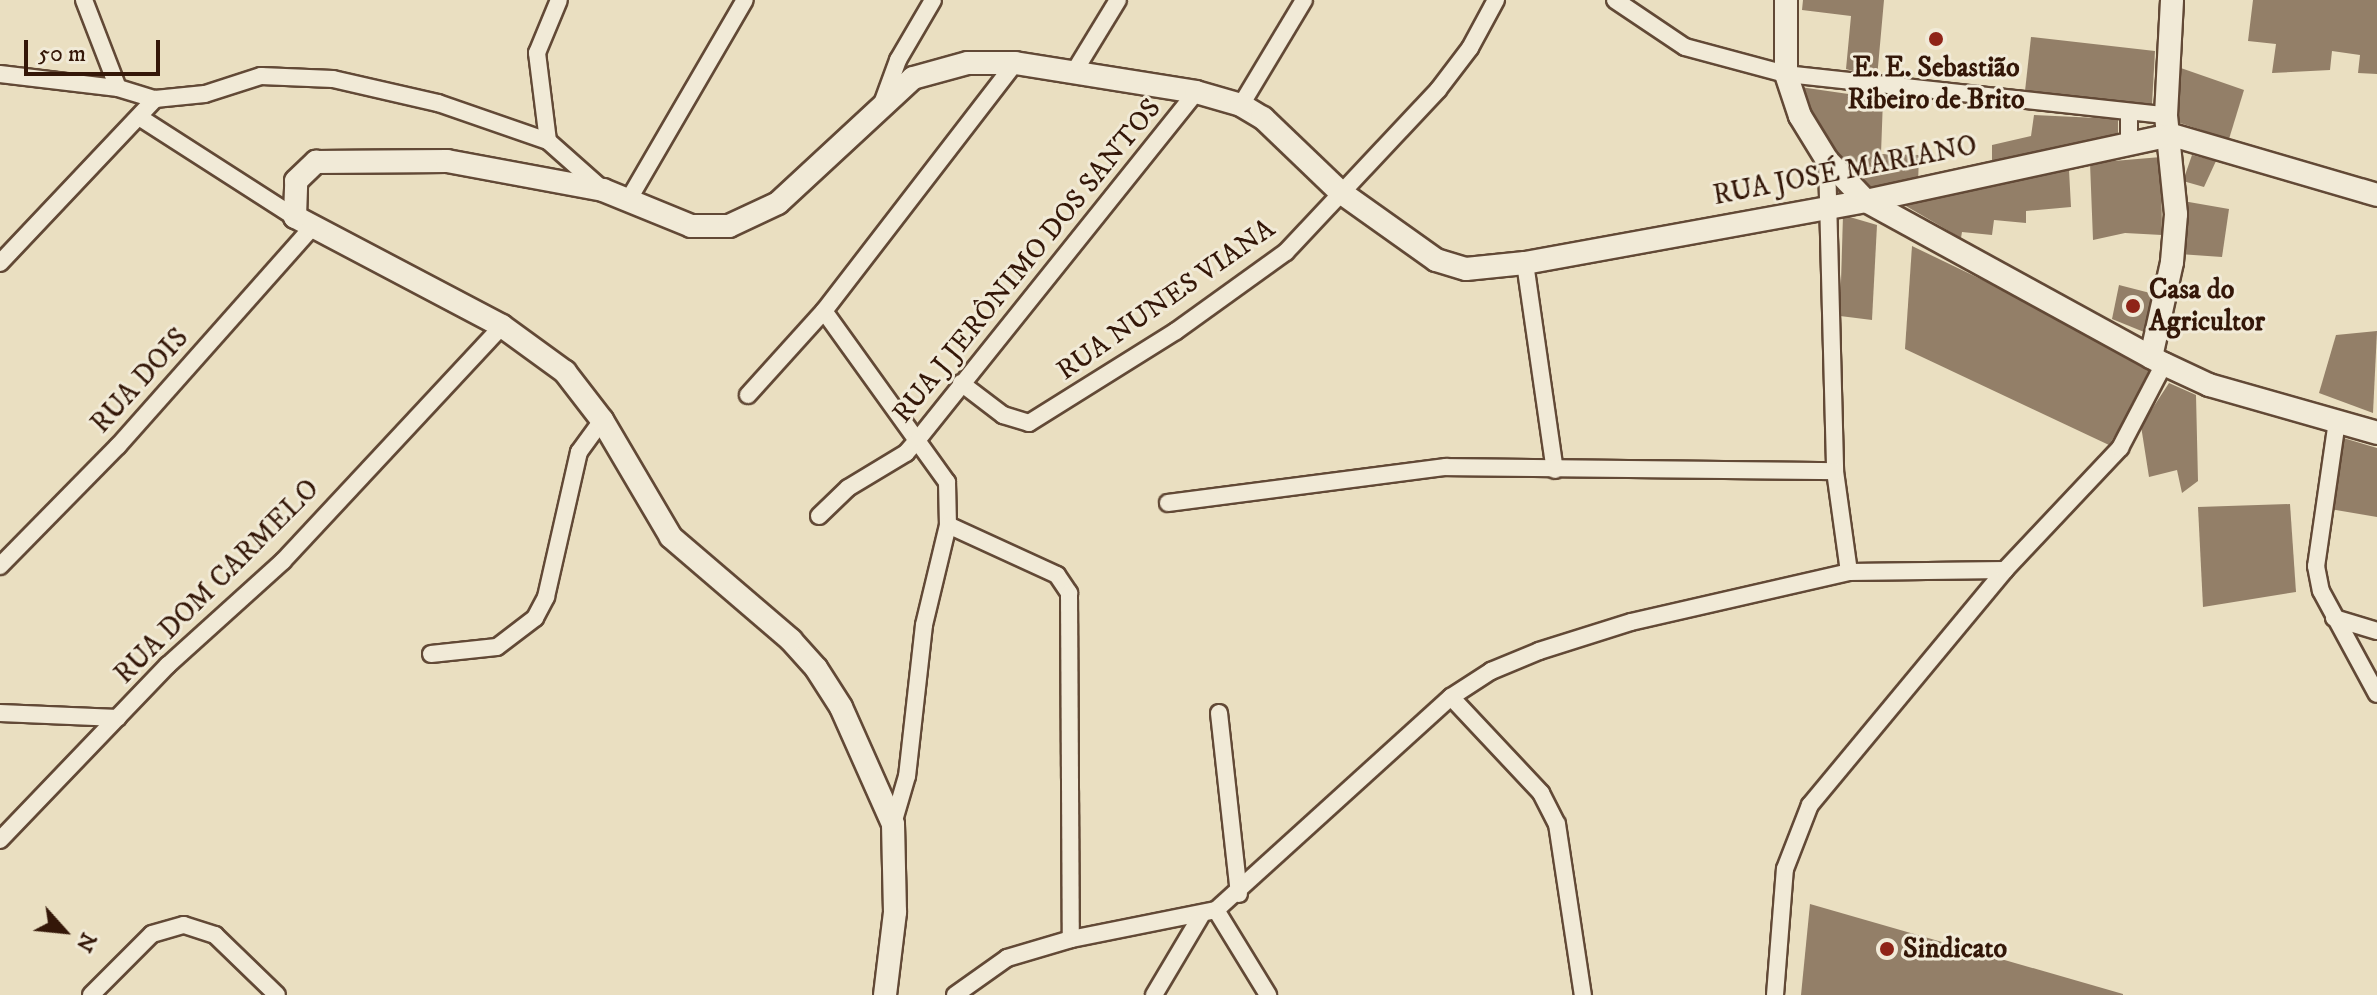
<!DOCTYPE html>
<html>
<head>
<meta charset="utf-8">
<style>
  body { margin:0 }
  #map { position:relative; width:2377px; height:995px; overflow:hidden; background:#eadfc1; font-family:"IM FELL DW Pica",serif }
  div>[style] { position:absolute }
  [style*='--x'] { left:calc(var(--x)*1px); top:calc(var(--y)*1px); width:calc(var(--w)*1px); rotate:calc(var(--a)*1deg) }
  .building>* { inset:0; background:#937f68 }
  .roads { filter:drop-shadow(2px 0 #624936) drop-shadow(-2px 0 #624936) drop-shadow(0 2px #624936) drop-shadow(0 -2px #624936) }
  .street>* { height:16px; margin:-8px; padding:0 8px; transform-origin:8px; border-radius:8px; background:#f1ead7 }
  .secondary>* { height:22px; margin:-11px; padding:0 11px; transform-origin:11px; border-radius:11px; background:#f1ead7 }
  .dots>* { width:22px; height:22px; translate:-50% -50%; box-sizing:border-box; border:4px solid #f1ead7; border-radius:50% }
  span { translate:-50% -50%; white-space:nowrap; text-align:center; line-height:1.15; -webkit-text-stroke:6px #f1ead7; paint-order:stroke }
  .poi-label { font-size:28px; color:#341708; font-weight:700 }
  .left { translate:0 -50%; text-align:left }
  .street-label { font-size:28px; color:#341708 }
  .north { position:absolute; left:24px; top:891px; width:80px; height:80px; -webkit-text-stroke:6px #f1ead7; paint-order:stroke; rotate:117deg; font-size:22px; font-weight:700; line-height:32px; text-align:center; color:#341708 }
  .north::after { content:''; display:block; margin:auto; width:28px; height:36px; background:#341708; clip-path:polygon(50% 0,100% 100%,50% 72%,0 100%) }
  .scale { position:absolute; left:24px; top:40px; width:136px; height:36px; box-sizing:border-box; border:4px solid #341708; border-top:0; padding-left:10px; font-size:24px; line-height:28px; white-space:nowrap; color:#341708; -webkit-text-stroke:6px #f1ead7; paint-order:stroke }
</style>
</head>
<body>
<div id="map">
  <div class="building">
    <div style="clip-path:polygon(1803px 0,1884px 0,1877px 78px,1846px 69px,1851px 16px,1802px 10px)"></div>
    <div style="clip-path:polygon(2253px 0,2377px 0,2377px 74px,2358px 73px,2360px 55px,2332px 51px,2330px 70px,2272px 73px,2276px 44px,2248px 41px)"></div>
    <div style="clip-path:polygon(2031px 37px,2155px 51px,2152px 104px,2025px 91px)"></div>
    <div style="clip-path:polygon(2175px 66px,2244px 90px,2229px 139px,2177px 122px)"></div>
    <div style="clip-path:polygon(1800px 87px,1883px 99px,1881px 154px,1919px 155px,1918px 184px,1863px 191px,1815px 130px)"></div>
    <div style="clip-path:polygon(2034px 115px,2118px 119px,2118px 142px,1992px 166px,1992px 145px,2031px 136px)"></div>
    <div style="clip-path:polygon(2192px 155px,2216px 161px,2204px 187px,2183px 181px)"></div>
    <div style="clip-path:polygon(2161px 157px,2162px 235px,2125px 233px,2093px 240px,2090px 163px)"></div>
    <div style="clip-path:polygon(2069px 170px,2071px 207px,2026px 211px,2026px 223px,1994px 220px,1992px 235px,1962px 232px,1961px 238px,1899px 202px)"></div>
    <div style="clip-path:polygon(2183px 201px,2229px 209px,2222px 257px,2179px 254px)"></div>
    <div style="clip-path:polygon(1843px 215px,1877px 225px,1872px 320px,1840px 316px)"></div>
    <div style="clip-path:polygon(1912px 246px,2045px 310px,2154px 373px,2109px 445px,1905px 349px)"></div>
    <div style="clip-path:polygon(2119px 285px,2154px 294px,2144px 332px,2112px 319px)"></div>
    <div style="clip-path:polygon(2377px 331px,2373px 413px,2319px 393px,2336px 335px)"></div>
    <div style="clip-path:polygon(2169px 383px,2196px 395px,2198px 481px,2182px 493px,2177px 470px,2149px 477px,2141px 426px)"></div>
    <div style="clip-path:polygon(2340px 437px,2377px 448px,2377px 517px,2330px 509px)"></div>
    <div style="clip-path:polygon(2290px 504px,2296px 592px,2203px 607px,2198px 507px)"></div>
    <div style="clip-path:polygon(1810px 904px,2123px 994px,2123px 995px,1801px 995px)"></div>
  </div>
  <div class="roads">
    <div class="street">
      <div style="--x:84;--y:0;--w:94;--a:68.9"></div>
      <div style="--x:118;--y:88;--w:39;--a:17"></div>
      <div style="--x:155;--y:99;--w:50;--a:-5.7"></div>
      <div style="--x:205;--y:94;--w:59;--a:-17.8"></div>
      <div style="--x:261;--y:76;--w:72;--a:2.4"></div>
      <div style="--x:333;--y:79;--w:108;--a:12.9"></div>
      <div style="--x:438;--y:103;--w:116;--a:19.1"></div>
      <div style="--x:548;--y:141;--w:72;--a:41.6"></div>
      <div style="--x:1615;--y:0;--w:84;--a:33.9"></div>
      <div style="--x:1685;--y:47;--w:105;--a:15"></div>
      <div style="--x:1786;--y:74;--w:382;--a:6.2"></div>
      <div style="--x:1074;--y:72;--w:84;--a:-58.6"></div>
      <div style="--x:0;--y:74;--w:119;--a:6.8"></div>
      <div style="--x:883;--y:101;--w:44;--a:-69.9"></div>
      <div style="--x:898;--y:60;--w:69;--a:-59.7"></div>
      <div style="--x:1241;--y:105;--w:122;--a:-59"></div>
      <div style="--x:139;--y:117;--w:185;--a:32.7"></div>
      <div style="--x:548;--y:141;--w:89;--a:-97.1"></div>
      <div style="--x:537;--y:53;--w:57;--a:-67.5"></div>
      <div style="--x:2129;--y:144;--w:32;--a:-90"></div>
      <div style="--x:1827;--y:160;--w:311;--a:88.5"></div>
      <div style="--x:1835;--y:471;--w:102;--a:82.1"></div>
      <div style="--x:629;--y:199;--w:230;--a:-59.8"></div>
      <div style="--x:0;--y:263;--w:226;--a:-46.6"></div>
      <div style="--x:1525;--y:263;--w:209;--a:81.8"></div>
      <div style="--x:824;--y:311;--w:211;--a:54.3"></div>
      <div style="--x:947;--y:482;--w:43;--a:88.7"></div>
      <div style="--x:948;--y:525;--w:103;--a:103.5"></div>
      <div style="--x:924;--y:625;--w:152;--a:96.4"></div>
      <div style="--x:907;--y:776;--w:50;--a:106.3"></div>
      <div style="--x:961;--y:383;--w:53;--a:37.3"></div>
      <div style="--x:1003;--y:415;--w:27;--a:17"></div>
      <div style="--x:1029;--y:423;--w:173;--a:-32"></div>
      <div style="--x:1176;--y:331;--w:135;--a:-35.7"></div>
      <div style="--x:1286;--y:252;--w:222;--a:-46.8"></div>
      <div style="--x:1438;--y:90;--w:53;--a:-52.7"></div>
      <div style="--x:1470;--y:48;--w:55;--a:-61.6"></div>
      <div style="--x:748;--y:395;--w:113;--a:-47.9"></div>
      <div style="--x:824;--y:311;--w:313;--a:-52.4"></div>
      <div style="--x:2337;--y:421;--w:147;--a:98.2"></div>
      <div style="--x:2316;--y:566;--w:25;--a:79"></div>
      <div style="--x:2321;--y:591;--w:117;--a:61.5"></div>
      <div style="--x:1168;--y:503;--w:280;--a:-7.4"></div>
      <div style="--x:1446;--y:467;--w:389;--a:0.6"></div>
      <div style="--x:819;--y:516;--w:40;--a:-44"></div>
      <div style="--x:848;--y:488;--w:68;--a:-31.1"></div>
      <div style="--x:906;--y:453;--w:20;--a:-49"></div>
      <div style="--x:919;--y:438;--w:443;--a:-51.3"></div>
      <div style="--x:948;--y:525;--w:120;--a:24.6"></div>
      <div style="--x:1057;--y:575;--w:22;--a:56"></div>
      <div style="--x:1069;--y:593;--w:346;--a:89.7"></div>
      <div style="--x:0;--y:566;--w:168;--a:-45.5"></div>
      <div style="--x:118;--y:446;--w:294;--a:-48.4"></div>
      <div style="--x:2334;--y:618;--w:45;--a:16.8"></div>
      <div style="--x:431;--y:654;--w:66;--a:-6.1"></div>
      <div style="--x:497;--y:647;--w:48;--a:-37.3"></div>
      <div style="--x:535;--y:618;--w:24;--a:-62"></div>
      <div style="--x:546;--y:597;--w:149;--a:-77.2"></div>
      <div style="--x:579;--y:452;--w:39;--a:-54"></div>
      <div style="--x:1451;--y:697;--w:132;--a:46.8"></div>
      <div style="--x:1541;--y:793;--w:35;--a:63"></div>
      <div style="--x:1557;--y:824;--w:173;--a:81.4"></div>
      <div style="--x:0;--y:713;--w:118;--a:2.4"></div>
      <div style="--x:1219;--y:713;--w:182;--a:83.7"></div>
      <div style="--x:0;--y:840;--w:243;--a:-46.2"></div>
      <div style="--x:168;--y:665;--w:155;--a:-42.1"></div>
      <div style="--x:283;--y:561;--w:321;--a:-47"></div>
      <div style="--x:1216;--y:910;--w:100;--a:58.5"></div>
      <div style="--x:91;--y:995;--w:86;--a:-45"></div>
      <div style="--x:152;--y:934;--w:33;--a:-16"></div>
      <div style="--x:184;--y:925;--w:33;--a:18"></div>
      <div style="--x:215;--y:935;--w:86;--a:44.1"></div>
      <div style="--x:955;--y:995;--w:64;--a:-35.4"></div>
      <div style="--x:1007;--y:958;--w:67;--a:-16.5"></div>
      <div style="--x:1071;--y:939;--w:148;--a:-11.3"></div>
      <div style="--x:1216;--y:910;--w:317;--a:-42.2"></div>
      <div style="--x:1451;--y:697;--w:48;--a:-33"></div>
      <div style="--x:1491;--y:671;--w:52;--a:-22.6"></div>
      <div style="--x:1539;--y:651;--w:96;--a:-17.5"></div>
      <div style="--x:1631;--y:622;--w:224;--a:-12.9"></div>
      <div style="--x:1849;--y:572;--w:156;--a:-0.7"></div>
      <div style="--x:1154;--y:995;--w:92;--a:-59.3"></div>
      <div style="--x:1775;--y:995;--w:126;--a:-85.5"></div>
      <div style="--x:1785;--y:869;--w:69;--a:-68.7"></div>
      <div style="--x:1810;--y:805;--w:305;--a:-50.3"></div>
      <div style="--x:2005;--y:570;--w:168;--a:-46.7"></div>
      <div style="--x:2120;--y:448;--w:95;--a:-62.4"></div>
    </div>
    <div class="secondary">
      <div style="--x:1786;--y:0;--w:74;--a:90"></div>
      <div style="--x:1786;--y:74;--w:44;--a:71.6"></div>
      <div style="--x:1800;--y:116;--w:52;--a:58.5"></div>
      <div style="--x:1827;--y:160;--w:57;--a:46.4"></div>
      <div style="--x:1866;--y:201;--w:340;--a:28.7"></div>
      <div style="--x:2164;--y:364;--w:50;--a:25"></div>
      <div style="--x:2209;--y:385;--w:175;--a:15.9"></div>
      <div style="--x:2151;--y:357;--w:97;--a:-77.5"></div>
      <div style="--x:2172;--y:262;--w:48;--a:-85.2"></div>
      <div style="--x:2176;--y:214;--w:100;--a:-95.8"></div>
      <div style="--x:2166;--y:115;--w:115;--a:-87"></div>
      <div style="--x:885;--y:995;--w:84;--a:-83.1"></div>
      <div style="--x:895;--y:912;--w:88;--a:-91.3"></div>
      <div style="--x:893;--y:824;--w:128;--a:-114"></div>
      <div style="--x:841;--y:707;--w:46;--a:-122.7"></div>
      <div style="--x:816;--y:668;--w:38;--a:-132"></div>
      <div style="--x:791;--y:640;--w:158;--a:-139.4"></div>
      <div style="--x:671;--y:537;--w:136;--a:-120.5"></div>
      <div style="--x:602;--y:420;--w:61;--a:-127.6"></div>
      <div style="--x:565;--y:372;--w:78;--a:-143.9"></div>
      <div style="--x:502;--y:326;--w:234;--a:-152.2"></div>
      <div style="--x:295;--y:217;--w:36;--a:-88"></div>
      <div style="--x:296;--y:181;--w:28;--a:-44"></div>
      <div style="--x:316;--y:162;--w:131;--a:-0.4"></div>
      <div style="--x:447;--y:161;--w:159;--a:10.5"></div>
      <div style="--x:603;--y:190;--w:95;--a:22.2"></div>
      <div style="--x:691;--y:226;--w:38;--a:0"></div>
      <div style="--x:729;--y:226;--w:54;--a:-25.1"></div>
      <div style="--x:778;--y:203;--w:184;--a:-42.8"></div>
      <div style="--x:913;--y:78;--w:57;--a:-15.3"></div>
      <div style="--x:968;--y:63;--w:47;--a:0"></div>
      <div style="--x:1015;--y:63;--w:183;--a:9.1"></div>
      <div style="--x:1196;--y:92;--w:47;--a:16.1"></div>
      <div style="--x:1241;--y:105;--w:26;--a:31"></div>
      <div style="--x:1263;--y:118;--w:105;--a:43.8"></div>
      <div style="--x:1339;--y:191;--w:119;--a:35.4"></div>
      <div style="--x:1436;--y:260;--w:31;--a:17"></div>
      <div style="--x:1466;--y:269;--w:59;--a:-5.8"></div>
      <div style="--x:1525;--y:263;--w:347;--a:-10.3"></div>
      <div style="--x:1866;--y:201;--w:313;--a:-12.2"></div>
      <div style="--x:2172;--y:135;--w:214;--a:16.3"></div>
    </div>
  </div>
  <div class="dots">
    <div style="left:1936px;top:39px;background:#8f2418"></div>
    <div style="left:2133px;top:306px;background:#8f2418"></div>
    <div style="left:1887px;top:949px;background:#8f2418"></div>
  </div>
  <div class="poi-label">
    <span style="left:1936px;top:84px">E. E. Sebastião<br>Ribeiro de Brito</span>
    <span class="left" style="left:2149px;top:306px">Casa do<br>Agricultor</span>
    <span class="left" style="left:1903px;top:949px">Sindicato</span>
  </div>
  <div class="street-label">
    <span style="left:1845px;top:171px;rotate:-11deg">RUA JOSÉ MARIANO</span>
    <span style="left:1027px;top:261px;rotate:-51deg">RUA J JERÔNIMO DOS SANTOS</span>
    <span style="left:1166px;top:300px;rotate:-35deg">RUA NUNES VIANA</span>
    <span style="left:140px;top:381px;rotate:-48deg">RUA DOIS</span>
    <span style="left:217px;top:582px;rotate:-45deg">RUA DOM CARMELO</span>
  </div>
  <div class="north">N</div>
  <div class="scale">50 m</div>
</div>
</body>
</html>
